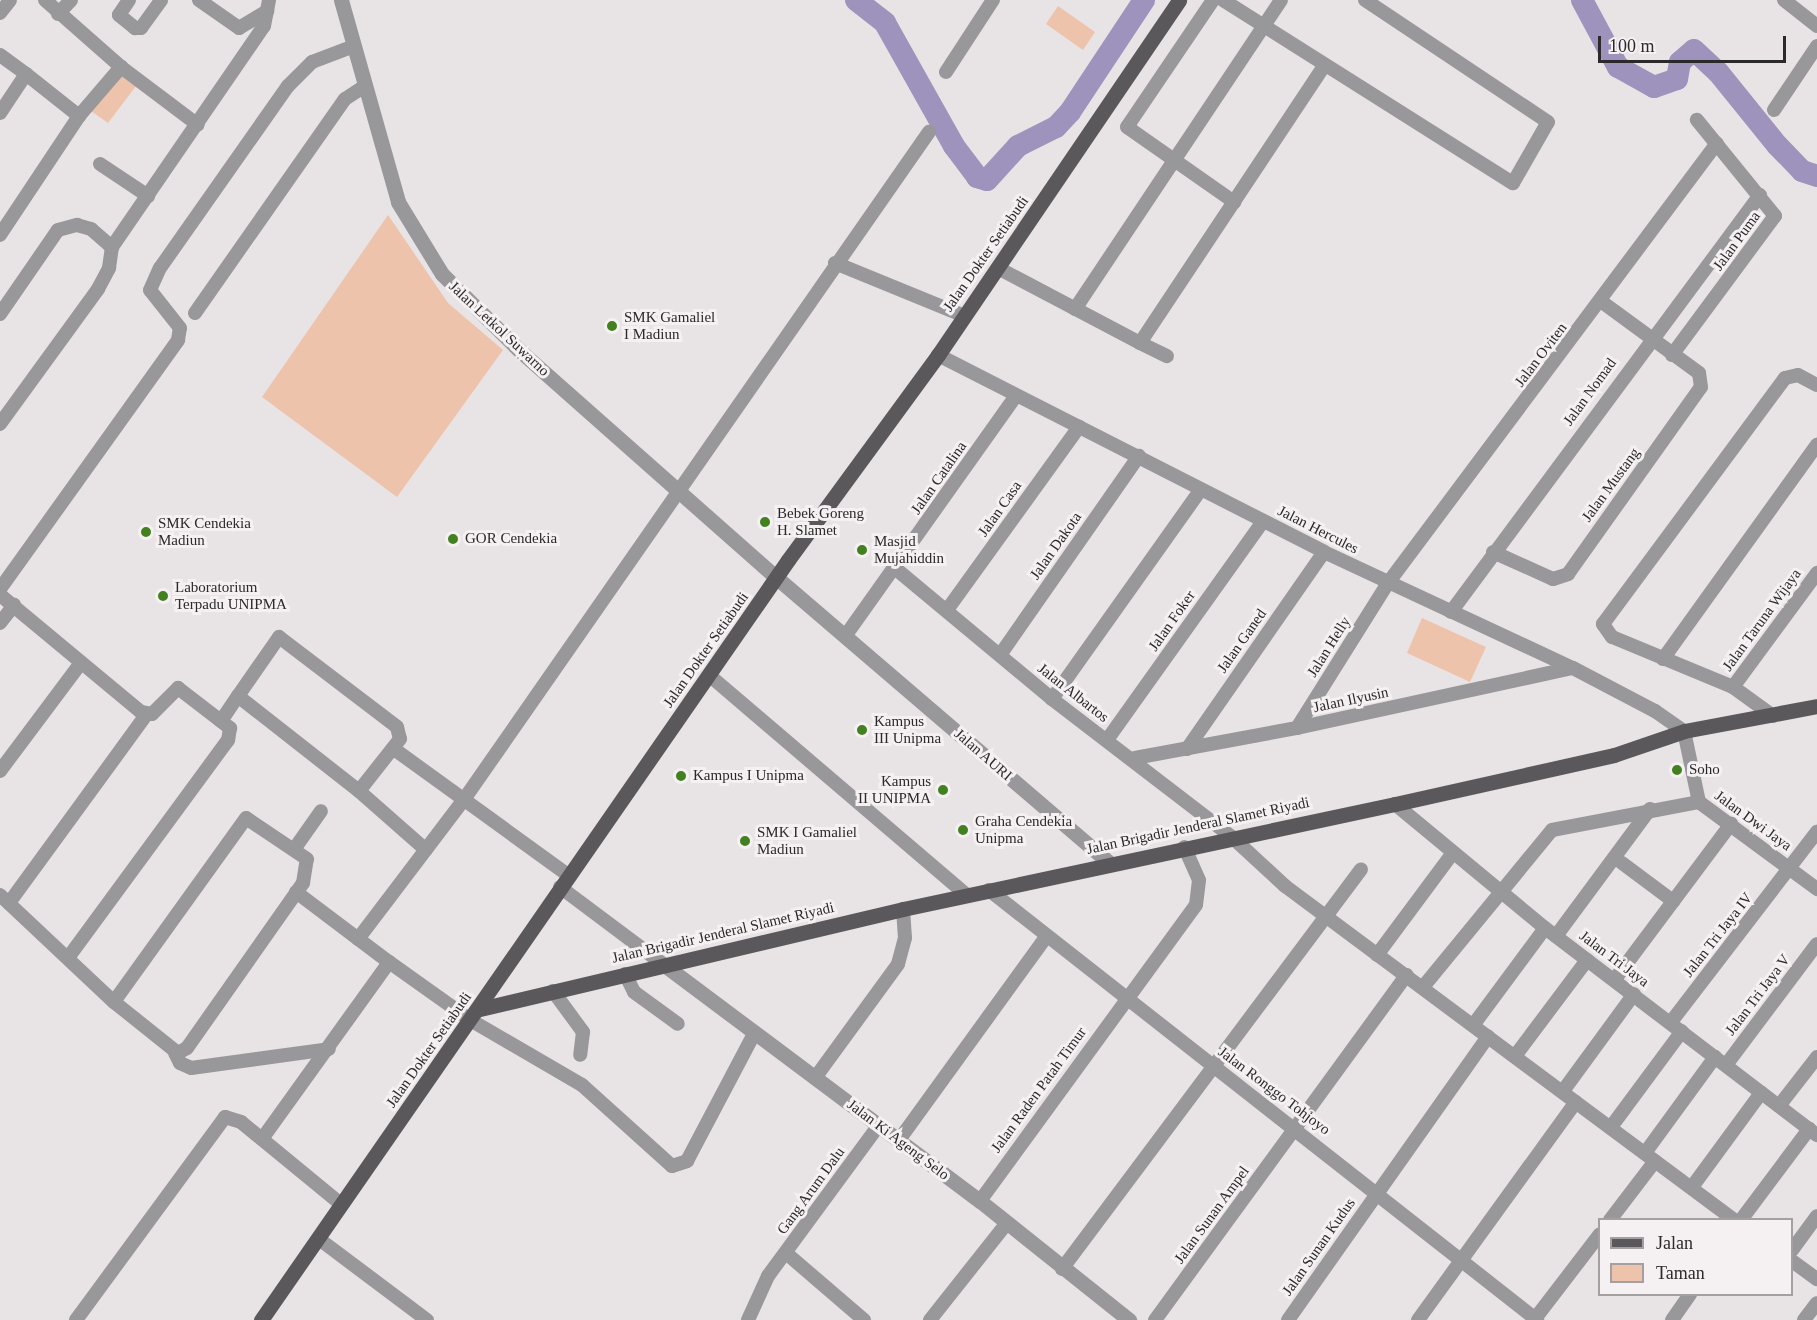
<!DOCTYPE html>
<html>
<head>
<meta charset="utf-8">
<style>
  body { margin:0 }
  #map { position:relative; width:1817px; height:1320px; overflow:hidden; background:#e8e3e5; font-family:Georgia,serif }
  div>[style] { position:absolute }
  [style*='--x'] { left:calc(var(--x)*1px); top:calc(var(--y)*1px); width:calc(var(--w)*1px); rotate:calc(var(--a)*1deg) }
  .green>* { inset:0; background:#eec3ab }
  .river>* { height:22px; margin:-11px; padding:0 11px; transform-origin:11px; border-radius:11px; background:#9d93bc }
  .minor>* { height:14px; margin:-7px; padding:0 7px; transform-origin:7px; border-radius:7px; background:#989799 }
  .tertiary>* { height:15px; margin:-7.5px; padding:0 7.5px; transform-origin:7.5px; border-radius:7.5px; background:#989799 }
  .primary>* { height:15px; margin:-7.5px; padding:0 7.5px; transform-origin:7.5px; border-radius:7.5px; background:#5a585b }
  .dots>* { width:16px; height:16px; translate:-50% -50%; box-sizing:border-box; border:3px solid #f5f0f2; border-radius:50% }
  span { translate:-50% -50%; white-space:nowrap; text-align:center; line-height:1.15; -webkit-text-stroke:6px #f5f0f2; paint-order:stroke }
  .street-label { font-size:15px; color:#2b292a }
  .poi-label { font-size:15px; color:#2b292a }
  .left { translate:0 -50%; text-align:left }
  .right { translate:-100% -50%; text-align:right }
  .legend { position:absolute; left:1598px; top:1218px; width:195px; height:78px; box-sizing:border-box; background:#f5f0f2; border:2px solid #a4a0a2; margin:0; padding:8px 10px; list-style:none; font-size:18px; color:#2b292a }
  .legend li { display:flex; align-items:center; gap:12px; height:30px }
  .legend b { width:30px; border:2px solid #a4a0a2 }
  .scale { position:absolute; left:1598px; top:36px; width:188px; height:27px; box-sizing:border-box; border:3px solid #2b292a; border-top:0; padding-left:8px; font-size:18px; line-height:21px; white-space:nowrap; color:#2b292a; -webkit-text-stroke:4px #f5f0f2; paint-order:stroke }
</style>
</head>
<body>
<div id="map">
  <div class="green">
    <div style="clip-path:polygon(1058px 6px,1095px 32px,1083px 50px,1046px 24px)"></div>
    <div style="clip-path:polygon(119px 74px,136px 86px,108px 123px,88px 109px)"></div>
    <div style="clip-path:polygon(388px 215px,448px 303px,503px 350px,397px 497px,262px 397px)"></div>
    <div style="clip-path:polygon(1422px 618px,1486px 647px,1470px 682px,1407px 653px)"></div>
  </div>
  <div class="river">
    <div style="--x:856;--y:0;--w:37;--a:38"></div>
    <div style="--x:885;--y:23;--w:141;--a:60.7"></div>
    <div style="--x:954;--y:146;--w:39;--a:53"></div>
    <div style="--x:977;--y:177;--w:10;--a:17"></div>
    <div style="--x:987;--y:180;--w:46;--a:-47.6"></div>
    <div style="--x:1018;--y:146;--w:42;--a:-26.6"></div>
    <div style="--x:1056;--y:127;--w:21;--a:-47"></div>
    <div style="--x:1070;--y:112;--w:134;--a:-56.5"></div>
    <div style="--x:1582;--y:0;--w:76;--a:61.8"></div>
    <div style="--x:1618;--y:67;--w:41;--a:29.1"></div>
    <div style="--x:1654;--y:87;--w:24;--a:-19"></div>
    <div style="--x:1677;--y:79;--w:17;--a:-80"></div>
    <div style="--x:1680;--y:62;--w:18;--a:-41"></div>
    <div style="--x:1694;--y:50;--w:33;--a:43"></div>
    <div style="--x:1718;--y:72;--w:94;--a:51.1"></div>
    <div style="--x:1777;--y:145;--w:36;--a:46"></div>
    <div style="--x:1802;--y:171;--w:16;--a:18"></div>
  </div>
  <div class="minor">
    <div style="--x:45;--y:0;--w:101;--a:41.4"></div>
    <div style="--x:121;--y:67;--w:96;--a:37"></div>
    <div style="--x:129;--y:0;--w:18;--a:124"></div>
    <div style="--x:119;--y:15;--w:21;--a:39"></div>
    <div style="--x:135;--y:28;--w:6;--a:0"></div>
    <div style="--x:141;--y:28;--w:34;--a:-54"></div>
    <div style="--x:199;--y:0;--w:49;--a:35"></div>
    <div style="--x:239;--y:28;--w:33;--a:-31"></div>
    <div style="--x:1213;--y:0;--w:153;--a:124.1"></div>
    <div style="--x:1127;--y:127;--w:131;--a:35"></div>
    <div style="--x:1223;--y:0;--w:343;--a:32.3"></div>
    <div style="--x:1513;--y:183;--w:70;--a:-60.2"></div>
    <div style="--x:1548;--y:122;--w:220;--a:-146.3"></div>
    <div style="--x:1784;--y:0;--w:42;--a:38.2"></div>
    <div style="--x:0;--y:13;--w:16;--a:-52"></div>
    <div style="--x:58;--y:14;--w:19;--a:-47"></div>
    <div style="--x:0;--y:55;--w:32;--a:36"></div>
    <div style="--x:946;--y:72;--w:86;--a:-56.9"></div>
    <div style="--x:1774;--y:110;--w:77;--a:-56.1"></div>
    <div style="--x:0;--y:113;--w:47;--a:-56.3"></div>
    <div style="--x:26;--y:74;--w:68;--a:38.4"></div>
    <div style="--x:100;--y:164;--w:58;--a:33.7"></div>
    <div style="--x:0;--y:235;--w:143;--a:-56.4"></div>
    <div style="--x:79;--y:116;--w:65;--a:-49.4"></div>
    <div style="--x:835;--y:263;--w:140;--a:22.2"></div>
    <div style="--x:998;--y:268;--w:161;--a:27.8"></div>
    <div style="--x:1140;--y:343;--w:333;--a:-56.4"></div>
    <div style="--x:1075;--y:309;--w:371;--a:-56.3"></div>
    <div style="--x:195;--y:313;--w:261;--a:-55"></div>
    <div style="--x:345;--y:99;--w:24;--a:-33"></div>
    <div style="--x:0;--y:314;--w:102;--a:-55.4"></div>
    <div style="--x:58;--y:230;--w:20;--a:-15"></div>
    <div style="--x:77;--y:225;--w:15;--a:16"></div>
    <div style="--x:91;--y:229;--w:28;--a:41"></div>
    <div style="--x:1140;--y:343;--w:30;--a:26"></div>
    <div style="--x:938;--y:355;--w:433;--a:27"></div>
    <div style="--x:1324;--y:552;--w:275;--a:25"></div>
    <div style="--x:1573;--y:668;--w:93;--a:27.7"></div>
    <div style="--x:1655;--y:711;--w:35;--a:35"></div>
    <div style="--x:1684;--y:731;--w:73;--a:78.1"></div>
    <div style="--x:1699;--y:802;--w:147;--a:36.4"></div>
    <div style="--x:1672;--y:355;--w:173;--a:-53.5"></div>
    <div style="--x:1775;--y:216;--w:124;--a:-129.1"></div>
    <div style="--x:0;--y:424;--w:167;--a:-54"></div>
    <div style="--x:98;--y:289;--w:24;--a:-62"></div>
    <div style="--x:109;--y:268;--w:21;--a:-82"></div>
    <div style="--x:112;--y:247;--w:268;--a:-55.5"></div>
    <div style="--x:264;--y:26;--w:26;--a:-79"></div>
    <div style="--x:1493;--y:552;--w:66;--a:24.2"></div>
    <div style="--x:1553;--y:579;--w:16;--a:-18"></div>
    <div style="--x:1568;--y:574;--w:229;--a:-54.6"></div>
    <div style="--x:1701;--y:387;--w:14;--a:-98"></div>
    <div style="--x:1699;--y:373;--w:120;--a:-143.8"></div>
    <div style="--x:896;--y:569;--w:203;--a:39.8"></div>
    <div style="--x:1052;--y:699;--w:228;--a:37.5"></div>
    <div style="--x:1233;--y:838;--w:71;--a:42.7"></div>
    <div style="--x:1285;--y:886;--w:560;--a:36.64"></div>
    <div style="--x:0;--y:589;--w:306;--a:-54.4"></div>
    <div style="--x:178;--y:340;--w:12;--a:-81"></div>
    <div style="--x:180;--y:328;--w:48;--a:-128.3"></div>
    <div style="--x:150;--y:290;--w:24;--a:-66"></div>
    <div style="--x:160;--y:268;--w:223;--a:-54.9"></div>
    <div style="--x:288;--y:86;--w:34;--a:-45"></div>
    <div style="--x:312;--y:62;--w:45;--a:-20.9"></div>
    <div style="--x:0;--y:595;--w:183;--a:39.7"></div>
    <div style="--x:141;--y:712;--w:11;--a:10"></div>
    <div style="--x:152;--y:714;--w:37;--a:-45"></div>
    <div style="--x:178;--y:688;--w:66;--a:37.6"></div>
    <div style="--x:230;--y:728;--w:12;--a:99"></div>
    <div style="--x:228;--y:740;--w:270;--a:126.3"></div>
    <div style="--x:947;--y:610;--w:226;--a:-54.2"></div>
    <div style="--x:1451;--y:612;--w:519;--a:-53.46"></div>
    <div style="--x:0;--y:623;--w:23;--a:-52"></div>
    <div style="--x:846;--y:635;--w:293;--a:-54.6"></div>
    <div style="--x:1000;--y:655;--w:243;--a:-55.1"></div>
    <div style="--x:1663;--y:659;--w:264;--a:-54.3"></div>
    <div style="--x:709;--y:675;--w:339;--a:40.5"></div>
    <div style="--x:1733;--y:687;--w:142;--a:-53.6"></div>
    <div style="--x:1052;--y:699;--w:257;--a:-54.6"></div>
    <div style="--x:1773;--y:716;--w:49;--a:-144.1"></div>
    <div style="--x:1733;--y:687;--w:131;--a:-157.5"></div>
    <div style="--x:1612;--y:637;--w:16;--a:-125"></div>
    <div style="--x:1603;--y:624;--w:306;--a:-53.5"></div>
    <div style="--x:1785;--y:378;--w:13;--a:-13"></div>
    <div style="--x:1798;--y:375;--w:21;--a:28"></div>
    <div style="--x:221;--y:721;--w:30;--a:-56"></div>
    <div style="--x:238;--y:696;--w:72;--a:-55.2"></div>
    <div style="--x:279;--y:637;--w:148;--a:37.3"></div>
    <div style="--x:397;--y:727;--w:12;--a:76"></div>
    <div style="--x:400;--y:739;--w:66;--a:128.3"></div>
    <div style="--x:359;--y:791;--w:154;--a:-141.9"></div>
    <div style="--x:1297;--y:728;--w:171;--a:-57.9"></div>
    <div style="--x:1388;--y:583;--w:549;--a:-53.21"></div>
    <div style="--x:1107;--y:740;--w:269;--a:-54.5"></div>
    <div style="--x:394;--y:749;--w:215;--a:35.9"></div>
    <div style="--x:1187;--y:749;--w:240;--a:-55.2"></div>
    <div style="--x:1135;--y:758;--w:165;--a:-10.5"></div>
    <div style="--x:1297;--y:728;--w:282;--a:-12.3"></div>
    <div style="--x:0;--y:771;--w:134;--a:-53.2"></div>
    <div style="--x:359;--y:791;--w:89;--a:41.4"></div>
    <div style="--x:1395;--y:804;--w:195;--a:39.6"></div>
    <div style="--x:1545;--y:928;--w:342;--a:37.3"></div>
    <div style="--x:295;--y:848;--w:45;--a:-54.9"></div>
    <div style="--x:1622;--y:863;--w:64;--a:36.7"></div>
    <div style="--x:560;--y:887;--w:129;--a:36.8"></div>
    <div style="--x:989;--y:890;--w:697;--a:38.12"></div>
    <div style="--x:296;--y:892;--w:116;--a:37"></div>
    <div style="--x:0;--y:895;--w:156;--a:43.2"></div>
    <div style="--x:114;--y:1002;--w:82;--a:38.6"></div>
    <div style="--x:178;--y:1053;--w:10;--a:-29"></div>
    <div style="--x:187;--y:1048;--w:202;--a:-54.9"></div>
    <div style="--x:303;--y:883;--w:24;--a:-81"></div>
    <div style="--x:307;--y:859;--w:73;--a:-146.1"></div>
    <div style="--x:246;--y:818;--w:226;--a:125.7"></div>
    <div style="--x:9;--y:903;--w:233;--a:-53.9"></div>
    <div style="--x:1556;--y:936;--w:158;--a:-53.5"></div>
    <div style="--x:358;--y:939;--w:177;--a:-52.8"></div>
    <div style="--x:465;--y:798;--w:812;--a:-55.14"></div>
    <div style="--x:1377;--y:955;--w:126;--a:-53.4"></div>
    <div style="--x:625;--y:974;--w:20;--a:63"></div>
    <div style="--x:634;--y:992;--w:54;--a:36"></div>
    <div style="--x:1615;--y:979;--w:194;--a:-53.2"></div>
    <div style="--x:1423;--y:987;--w:203;--a:-50.6"></div>
    <div style="--x:1552;--y:830;--w:150;--a:-10.8"></div>
    <div style="--x:553;--y:991;--w:51;--a:53.8"></div>
    <div style="--x:583;--y:1032;--w:23;--a:97"></div>
    <div style="--x:1671;--y:1022;--w:240;--a:-52.5"></div>
    <div style="--x:1474;--y:1024;--w:119;--a:-53.5"></div>
    <div style="--x:175;--y:1053;--w:11;--a:63"></div>
    <div style="--x:180;--y:1063;--w:12;--a:24"></div>
    <div style="--x:191;--y:1068;--w:139;--a:-7.8"></div>
    <div style="--x:1515;--y:1056;--w:120;--a:-53.1"></div>
    <div style="--x:1726;--y:1065;--w:151;--a:-53.1"></div>
    <div style="--x:815;--y:1078;--w:141;--a:-53.9"></div>
    <div style="--x:898;--y:964;--w:27;--a:-75"></div>
    <div style="--x:905;--y:938;--w:29;--a:-94"></div>
    <div style="--x:1563;--y:1091;--w:120;--a:-53.8"></div>
    <div style="--x:1779;--y:1106;--w:62;--a:-52.2"></div>
    <div style="--x:1611;--y:1127;--w:119;--a:-53.5"></div>
    <div style="--x:262;--y:1139;--w:218;--a:-54.3"></div>
    <div style="--x:389;--y:962;--w:102;--a:35.4"></div>
    <div style="--x:472;--y:1021;--w:127;--a:30.2"></div>
    <div style="--x:582;--y:1085;--w:121;--a:42"></div>
    <div style="--x:672;--y:1166;--w:16;--a:-18"></div>
    <div style="--x:687;--y:1161;--w:144;--a:-62.2"></div>
    <div style="--x:899;--y:1140;--w:249;--a:-54.1"></div>
    <div style="--x:1645;--y:1153;--w:119;--a:-53.9"></div>
    <div style="--x:1692;--y:1187;--w:117;--a:-53.7"></div>
    <div style="--x:980;--y:1201;--w:366;--a:-53.9"></div>
    <div style="--x:1196;--y:905;--w:25;--a:-83"></div>
    <div style="--x:1199;--y:880;--w:36;--a:-114"></div>
    <div style="--x:1610;--y:1220;--w:74;--a:-52.7"></div>
    <div style="--x:1741;--y:1220;--w:114;--a:-53.2"></div>
    <div style="--x:319;--y:1239;--w:135;--a:36.9"></div>
    <div style="--x:1792;--y:1250;--w:42;--a:-53.7"></div>
    <div style="--x:786;--y:1253;--w:103;--a:40.7"></div>
    <div style="--x:1792;--y:1261;--w:31;--a:36"></div>
    <div style="--x:1062;--y:1269;--w:499;--a:-53.2"></div>
    <div style="--x:76;--y:1320;--w:252;--a:-53.7"></div>
    <div style="--x:225;--y:1117;--w:17;--a:17"></div>
    <div style="--x:241;--y:1122;--w:129;--a:39.4"></div>
    <div style="--x:748;--y:1320;--w:48;--a:-65.6"></div>
    <div style="--x:768;--y:1276;--w:187;--a:-53.7"></div>
    <div style="--x:930;--y:1320;--w:124;--a:-51.6"></div>
    <div style="--x:1155;--y:1320;--w:427;--a:-53.9"></div>
    <div style="--x:1288;--y:1320;--w:347;--a:-54.8"></div>
    <div style="--x:1418;--y:1320;--w:269;--a:-54.1"></div>
    <div style="--x:1534;--y:1320;--w:108;--a:-52.5"></div>
    <div style="--x:1672;--y:1320;--w:32;--a:-55"></div>
    <div style="--x:1804;--y:1320;--w:21;--a:-53"></div>
  </div>
  <div class="tertiary">
    <div style="--x:341;--y:0;--w:210;--a:74.2"></div>
    <div style="--x:398;--y:202;--w:84;--a:58.6"></div>
    <div style="--x:442;--y:274;--w:108;--a:44.6"></div>
    <div style="--x:519;--y:350;--w:344;--a:41.5"></div>
    <div style="--x:777;--y:578;--w:436;--a:40.6"></div>
    <div style="--x:663;--y:964;--w:396;--a:36.8"></div>
    <div style="--x:980;--y:1201;--w:191;--a:38.6"></div>
  </div>
  <div class="primary">
    <div style="--x:480;--y:1009;--w:435;--a:-13.3"></div>
    <div style="--x:903;--y:909;--w:503;--a:-12.05"></div>
    <div style="--x:1395;--y:804;--w:224;--a:-12.6"></div>
    <div style="--x:1614;--y:755;--w:74;--a:-18.9"></div>
    <div style="--x:1684;--y:731;--w:135;--a:-10.6"></div>
    <div style="--x:261;--y:1320;--w:925;--a:-55.26"></div>
    <div style="--x:788;--y:560;--w:254;--a:-53.8"></div>
    <div style="--x:938;--y:355;--w:429;--a:-55.8"></div>
  </div>
  <div class="dots">
    <div style="left:612px;top:326px;background:#438120"></div>
    <div style="left:765px;top:522px;background:#438120"></div>
    <div style="left:146px;top:532px;background:#438120"></div>
    <div style="left:453px;top:539px;background:#438120"></div>
    <div style="left:862px;top:550px;background:#438120"></div>
    <div style="left:163px;top:596px;background:#438120"></div>
    <div style="left:862px;top:730px;background:#438120"></div>
    <div style="left:1677px;top:770px;background:#438120"></div>
    <div style="left:681px;top:776px;background:#438120"></div>
    <div style="left:943px;top:790px;background:#438120"></div>
    <div style="left:963px;top:830px;background:#438120"></div>
    <div style="left:745px;top:841px;background:#438120"></div>
  </div>
  <div class="street-label">
    <span style="left:1737px;top:241px;rotate:-54deg">Jalan Puma</span>
    <span style="left:986px;top:254px;rotate:-55deg">Jalan Dokter Setiabudi</span>
    <span style="left:499px;top:329px;rotate:43deg">Jalan Letkol Suwarno</span>
    <span style="left:1541px;top:355px;rotate:-53deg">Jalan Oviten</span>
    <span style="left:1590px;top:392px;rotate:-54deg">Jalan Nomad</span>
    <span style="left:939px;top:478px;rotate:-55deg">Jalan Catalina</span>
    <span style="left:1611px;top:485px;rotate:-54deg">Jalan Mustang</span>
    <span style="left:1000px;top:509px;rotate:-55deg">Jalan Casa</span>
    <span style="left:1318px;top:530px;rotate:27deg">Jalan Hercules</span>
    <span style="left:1056px;top:546px;rotate:-55deg">Jalan Dakota</span>
    <span style="left:1762px;top:620px;rotate:-54deg">Jalan Taruna Wijaya</span>
    <span style="left:1172px;top:621px;rotate:-55deg">Jalan Foker</span>
    <span style="left:1242px;top:641px;rotate:-55deg">Jalan Ganed</span>
    <span style="left:1329px;top:647px;rotate:-58deg">Jalan Helly</span>
    <span style="left:706px;top:650px;rotate:-55deg">Jalan Dokter Setiabudi</span>
    <span style="left:1073px;top:693px;rotate:38deg">Jalan Albartos</span>
    <span style="left:1351px;top:700px;rotate:-12deg">Jalan Ilyusin</span>
    <span style="left:983px;top:755px;rotate:41deg">Jalan AURI</span>
    <span style="left:1753px;top:821px;rotate:36deg">Jalan Dwi Jaya</span>
    <span style="left:1198px;top:826px;rotate:-12deg">Jalan Brigadir Jenderal Slamet Riyadi</span>
    <span style="left:723px;top:933px;rotate:-13deg">Jalan Brigadir Jenderal Slamet Riyadi</span>
    <span style="left:1718px;top:935px;rotate:-52deg">Jalan Tri Jaya IV</span>
    <span style="left:1614px;top:959px;rotate:37deg">Jalan Tri Jaya</span>
    <span style="left:1758px;top:995px;rotate:-53deg">Jalan Tri Jaya V</span>
    <span style="left:429px;top:1050px;rotate:-55deg">Jalan Dokter Setiabudi</span>
    <span style="left:1039px;top:1090px;rotate:-54deg">Jalan Raden Patah Timur</span>
    <span style="left:1274px;top:1091px;rotate:37deg">Jalan Ronggo Tohjoyo</span>
    <span style="left:898px;top:1140px;rotate:37deg">Jalan Ki Ageng Selo</span>
    <span style="left:811px;top:1191px;rotate:-54deg">Gang Arum Dalu</span>
    <span style="left:1212px;top:1215px;rotate:-54deg">Jalan Sunan Ampel</span>
    <span style="left:1319px;top:1247px;rotate:-55deg">Jalan Sunan Kudus</span>
  </div>
  <div class="poi-label">
    <span class="left" style="left:624px;top:326px">SMK Gamaliel<br>I Madiun</span>
    <span class="left" style="left:777px;top:522px">Bebek Goreng<br>H. Slamet</span>
    <span class="left" style="left:158px;top:532px">SMK Cendekia<br>Madiun</span>
    <span class="left" style="left:465px;top:539px">GOR Cendekia</span>
    <span class="left" style="left:874px;top:550px">Masjid<br>Mujahiddin</span>
    <span class="left" style="left:175px;top:596px">Laboratorium<br>Terpadu UNIPMA</span>
    <span class="left" style="left:874px;top:730px">Kampus<br>III Unipma</span>
    <span class="left" style="left:1689px;top:770px">Soho</span>
    <span class="left" style="left:693px;top:776px">Kampus I Unipma</span>
    <span class="right" style="left:931px;top:790px">Kampus<br>II UNIPMA</span>
    <span class="left" style="left:975px;top:830px">Graha Cendekia<br>Unipma</span>
    <span class="left" style="left:757px;top:841px">SMK I Gamaliel<br>Madiun</span>
  </div>
  <ul class="legend">
  <li><b style="height:8px;background:#5a585b"></b>Jalan</li>
  <li><b style="height:16px;background:#eec3ab"></b>Taman</li>
  </ul>
  <div class="scale">100 m</div>
</div>
</body>
</html>
